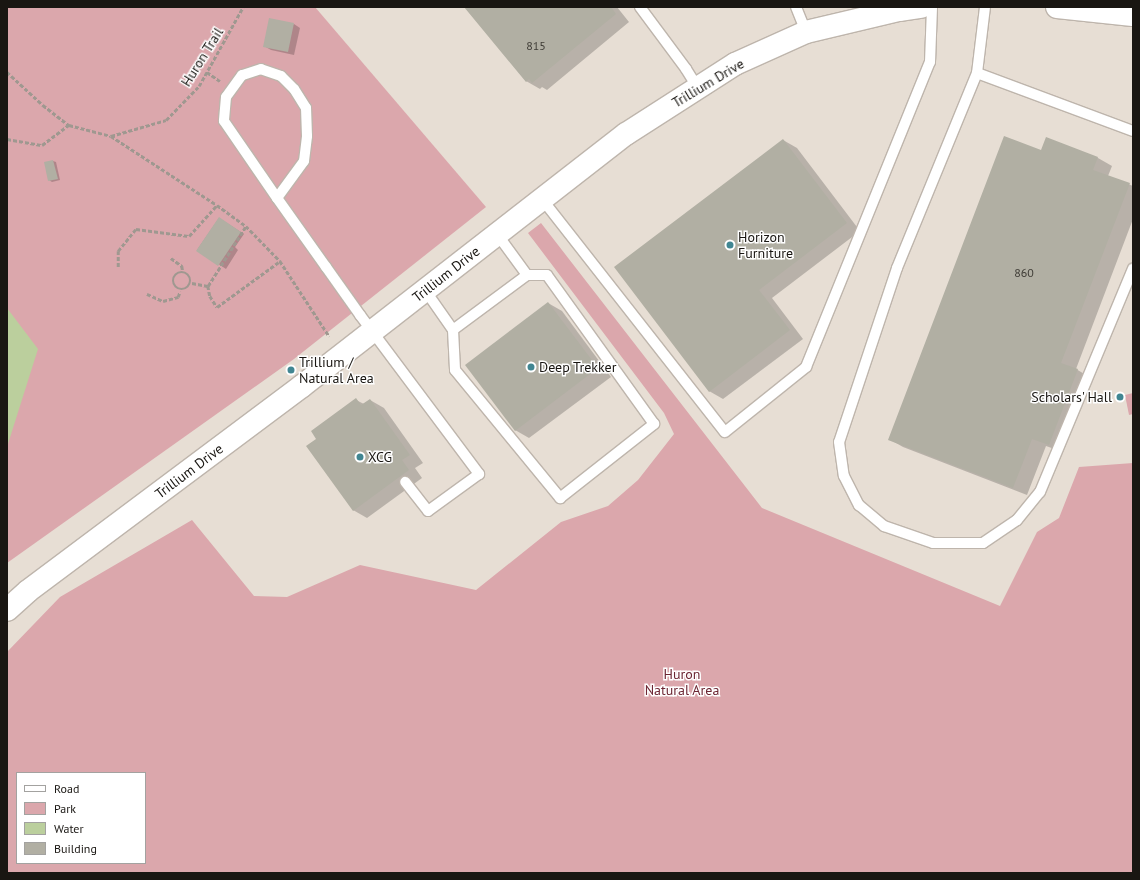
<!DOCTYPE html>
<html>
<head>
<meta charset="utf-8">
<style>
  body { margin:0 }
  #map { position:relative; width:1140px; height:880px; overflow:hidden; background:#e7ded4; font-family:"PT Sans",sans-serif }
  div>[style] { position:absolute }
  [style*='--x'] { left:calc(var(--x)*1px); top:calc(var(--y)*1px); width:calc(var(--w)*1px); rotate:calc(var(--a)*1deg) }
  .green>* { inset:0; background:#dba7ac }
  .water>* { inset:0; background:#bbcf9d }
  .shadow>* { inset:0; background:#0003 }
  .building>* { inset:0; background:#b1afa3 }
  .path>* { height:2.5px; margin-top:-1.25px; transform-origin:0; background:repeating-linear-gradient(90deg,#9f9890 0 4px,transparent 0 6px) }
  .path>.ring { margin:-1.25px; padding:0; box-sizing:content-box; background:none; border:2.5px solid #9f9890; border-radius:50% }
  .roads { filter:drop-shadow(1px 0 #beb5ac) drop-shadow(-1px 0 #beb5ac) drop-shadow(0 1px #beb5ac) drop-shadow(0 -1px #beb5ac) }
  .service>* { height:10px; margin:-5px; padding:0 5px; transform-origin:5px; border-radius:5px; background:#fff }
  .tertiary>* { height:22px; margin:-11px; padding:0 11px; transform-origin:11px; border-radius:11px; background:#fff }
  .dots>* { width:11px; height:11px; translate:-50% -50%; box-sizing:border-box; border:2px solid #fff; border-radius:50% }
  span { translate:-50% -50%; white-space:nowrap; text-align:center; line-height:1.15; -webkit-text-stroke:3px #fff; paint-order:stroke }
  .number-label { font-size:12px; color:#3f3c36 }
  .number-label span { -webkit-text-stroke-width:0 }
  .street-label { font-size:14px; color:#191612 }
  .poi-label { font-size:14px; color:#191612 }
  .left { translate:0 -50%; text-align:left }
  .right { translate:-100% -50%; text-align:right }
  .park-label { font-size:14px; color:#6c2633 }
  .frame { position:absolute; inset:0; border:8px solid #191612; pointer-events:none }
  .legend { position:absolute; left:16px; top:772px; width:130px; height:92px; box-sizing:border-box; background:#fff; border:1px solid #a3a2a0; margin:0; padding:5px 7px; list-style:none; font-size:12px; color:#191612 }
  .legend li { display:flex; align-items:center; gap:8px; height:20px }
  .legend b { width:20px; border:1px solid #a3a2a0 }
</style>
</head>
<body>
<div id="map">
  <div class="green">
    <div style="clip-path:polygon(7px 7px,315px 7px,486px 207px,294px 359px,7px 563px)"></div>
    <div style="clip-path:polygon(evenodd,541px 223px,762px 508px,1000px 606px,1037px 532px,1059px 518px,1079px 467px,1133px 463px,1133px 873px,7px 873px,7px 652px,60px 597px,192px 520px,254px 596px,287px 597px,360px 565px,476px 590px,561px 522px,608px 506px,638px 480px,674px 434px,664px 413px,528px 233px,541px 223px,17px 773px,145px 773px,145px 863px,17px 863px,17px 773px)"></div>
    <div style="clip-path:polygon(1133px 393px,1133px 414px,1129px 415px,1125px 395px)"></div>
  </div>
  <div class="water">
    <div style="clip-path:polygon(7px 308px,38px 349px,7px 447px)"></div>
  </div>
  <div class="shadow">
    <div style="clip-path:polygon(465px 7px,617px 7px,629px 22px,547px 90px,542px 87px,540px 89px,526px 81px)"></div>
    <div style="clip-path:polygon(294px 24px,300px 28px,294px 55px,271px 50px,264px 46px)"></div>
    <div style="clip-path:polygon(1047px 139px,1098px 158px,1112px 166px,1108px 176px,1133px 186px,1133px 219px,1076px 369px,1091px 378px,1063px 452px,1046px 446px,1027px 495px,903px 447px,889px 439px,1042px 151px)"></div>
    <div style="clip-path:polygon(783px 140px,797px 148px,860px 231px,772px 298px,803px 339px,723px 399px,709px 391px)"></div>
    <div style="clip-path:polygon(53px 161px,56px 162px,60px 180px,52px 182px,49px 180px)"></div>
    <div style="clip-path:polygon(219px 218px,244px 234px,235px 247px,238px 250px,226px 269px,197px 250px)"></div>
    <div style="clip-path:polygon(548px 303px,562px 311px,611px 377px,529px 438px,515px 430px)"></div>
    <div style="clip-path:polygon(356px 400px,364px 404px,370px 400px,384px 408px,423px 463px,415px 468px,422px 478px,367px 518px,353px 510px,318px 439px)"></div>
  </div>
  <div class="building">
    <div style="clip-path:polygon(464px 7px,611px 7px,616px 14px,532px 83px,529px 79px,526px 82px)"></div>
    <div style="clip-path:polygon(269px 18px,294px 23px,288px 52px,263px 47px)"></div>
    <div style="clip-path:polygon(1004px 136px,1041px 150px,1046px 137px,1098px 157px,1093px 170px,1130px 183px,1061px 363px,1078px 369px,1049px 445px,1032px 439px,1013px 488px,888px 440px)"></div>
    <div style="clip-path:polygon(783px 139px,847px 223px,759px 290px,790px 330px,709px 392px,614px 267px)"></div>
    <div style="clip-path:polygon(53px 160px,58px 179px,48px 181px,44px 162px)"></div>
    <div style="clip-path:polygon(219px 217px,241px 232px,218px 266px,196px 251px)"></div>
    <div style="clip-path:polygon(548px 302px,598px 368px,515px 431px,465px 365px)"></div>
    <div style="clip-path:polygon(356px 398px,361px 405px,370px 399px,410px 455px,402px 460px,409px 470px,353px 511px,306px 446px,316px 439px,311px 431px)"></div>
  </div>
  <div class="path">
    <div style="--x:7;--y:72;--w:49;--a:42.5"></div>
    <div style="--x:43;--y:105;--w:33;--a:38"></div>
    <div style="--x:69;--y:125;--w:43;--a:14.7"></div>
    <div style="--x:111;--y:136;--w:57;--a:-16.2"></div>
    <div style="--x:166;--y:120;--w:47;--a:-45.9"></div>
    <div style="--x:199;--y:86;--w:90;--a:-60.9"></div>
    <div style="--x:207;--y:72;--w:16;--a:35"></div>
    <div style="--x:111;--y:136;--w:126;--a:33.1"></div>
    <div style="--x:217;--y:205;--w:36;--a:36"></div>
    <div style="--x:246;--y:226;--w:49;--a:45.8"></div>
    <div style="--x:280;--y:261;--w:90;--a:56.8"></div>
    <div style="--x:7;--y:139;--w:36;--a:10"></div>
    <div style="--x:42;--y:145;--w:34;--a:-37"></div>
    <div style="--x:171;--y:258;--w:14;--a:36"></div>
    <div style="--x:182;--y:266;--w:6;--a:81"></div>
    <div style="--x:118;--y:267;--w:16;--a:-90"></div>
    <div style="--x:118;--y:251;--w:28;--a:-51"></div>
    <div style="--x:136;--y:229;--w:53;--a:7.5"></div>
    <div style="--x:189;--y:236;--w:42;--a:-47.9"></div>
    <div class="ring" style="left:173px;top:272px;width:15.5px;height:15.5px"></div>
    <div style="--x:192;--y:283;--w:16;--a:11"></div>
    <div style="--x:208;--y:286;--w:10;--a:79"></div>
    <div style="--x:210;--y:296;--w:13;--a:58"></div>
    <div style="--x:217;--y:307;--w:78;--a:-36.1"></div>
    <div style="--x:208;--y:286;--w:71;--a:-57.7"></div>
    <div style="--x:147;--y:294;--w:17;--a:24"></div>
    <div style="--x:163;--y:301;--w:16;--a:-15"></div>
    <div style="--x:178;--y:297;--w:6;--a:-72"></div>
  </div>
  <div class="roads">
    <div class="service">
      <div style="--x:640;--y:7;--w:77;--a:53.4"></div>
      <div style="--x:686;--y:69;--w:22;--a:58"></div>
      <div style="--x:796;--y:7;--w:27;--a:68"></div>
      <div style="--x:985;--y:7;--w:66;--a:96.9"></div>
      <div style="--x:977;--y:73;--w:211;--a:112.3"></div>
      <div style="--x:897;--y:268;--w:183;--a:108.4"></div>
      <div style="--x:839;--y:442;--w:34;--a:82"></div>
      <div style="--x:844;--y:476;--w:33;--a:63"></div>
      <div style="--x:859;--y:505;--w:33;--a:40"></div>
      <div style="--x:884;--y:526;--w:52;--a:19.1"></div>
      <div style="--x:933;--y:543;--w:50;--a:0"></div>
      <div style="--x:983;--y:543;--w:41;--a:-34.1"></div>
      <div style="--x:1017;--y:520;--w:36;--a:-51"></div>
      <div style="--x:1040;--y:492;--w:242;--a:-67.4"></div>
      <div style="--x:977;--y:73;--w:166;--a:20.4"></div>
      <div style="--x:277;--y:198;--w:46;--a:-53.9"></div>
      <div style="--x:304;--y:161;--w:25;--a:-83"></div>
      <div style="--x:307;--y:136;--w:28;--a:-92"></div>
      <div style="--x:306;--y:108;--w:22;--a:-122"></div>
      <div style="--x:294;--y:89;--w:18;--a:-135"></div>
      <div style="--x:281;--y:76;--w:21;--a:-161"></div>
      <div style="--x:261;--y:69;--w:20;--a:162"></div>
      <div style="--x:242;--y:75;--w:27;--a:126"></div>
      <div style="--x:226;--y:97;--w:24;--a:95"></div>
      <div style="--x:224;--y:121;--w:93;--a:55.5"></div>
      <div style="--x:277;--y:198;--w:85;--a:54.6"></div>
      <div style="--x:326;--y:267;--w:59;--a:54.7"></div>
      <div style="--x:360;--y:315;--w:199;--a:53.2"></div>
      <div style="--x:479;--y:474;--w:63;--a:144"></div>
      <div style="--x:428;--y:511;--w:37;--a:-128"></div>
      <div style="--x:542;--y:199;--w:296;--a:51.9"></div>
      <div style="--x:725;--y:432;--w:104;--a:-38.7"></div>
      <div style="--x:806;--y:367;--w:329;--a:-67.9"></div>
      <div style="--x:930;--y:62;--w:55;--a:-87.9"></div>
      <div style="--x:497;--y:234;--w:51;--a:53.8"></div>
      <div style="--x:425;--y:290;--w:49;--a:55"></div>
      <div style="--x:453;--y:330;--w:40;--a:87.1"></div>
      <div style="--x:455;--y:370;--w:166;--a:50.6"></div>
      <div style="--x:560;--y:498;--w:120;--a:-38.2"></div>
      <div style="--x:654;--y:424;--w:183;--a:-125.7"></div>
      <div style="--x:547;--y:275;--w:20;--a:180"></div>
      <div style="--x:527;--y:275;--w:92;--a:143.4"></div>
    </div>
    <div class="tertiary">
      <div style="--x:1057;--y:7;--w:76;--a:6"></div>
      <div style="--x:7;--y:610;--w:28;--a:-42"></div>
      <div style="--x:28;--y:591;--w:342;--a:-36.8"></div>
      <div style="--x:302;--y:386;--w:410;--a:-37.9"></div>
      <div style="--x:626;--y:134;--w:130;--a:-32.7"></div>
      <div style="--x:735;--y:64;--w:78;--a:-24.3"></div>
      <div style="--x:806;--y:32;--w:96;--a:-13.3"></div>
      <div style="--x:899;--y:10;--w:22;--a:-8"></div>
    </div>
  </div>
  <div class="dots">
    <div style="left:730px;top:245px;background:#418692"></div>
    <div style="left:531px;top:367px;background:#418692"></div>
    <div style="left:291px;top:370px;background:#418692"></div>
    <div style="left:1120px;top:397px;background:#418692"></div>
    <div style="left:360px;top:457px;background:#418692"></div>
  </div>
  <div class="number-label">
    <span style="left:536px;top:46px">815</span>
    <span style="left:1024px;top:273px">860</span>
  </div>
  <div class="street-label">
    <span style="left:202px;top:57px;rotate:-58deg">Huron Trail</span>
    <span style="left:708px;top:83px;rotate:-31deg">Trillium Drive</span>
    <span style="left:446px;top:274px;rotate:-38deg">Trillium Drive</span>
    <span style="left:189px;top:471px;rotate:-37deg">Trillium Drive</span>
  </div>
  <div class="poi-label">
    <span class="left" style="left:738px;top:245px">Horizon<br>Furniture</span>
    <span class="left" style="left:299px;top:370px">Trillium /<br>Natural Area</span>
    <span class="left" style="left:539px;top:367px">Deep Trekker</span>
    <span class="right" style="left:1112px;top:397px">Scholars' Hall</span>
    <span class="left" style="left:368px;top:457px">XCG</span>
  </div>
  <div class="park-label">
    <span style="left:682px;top:682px">Huron<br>Natural Area</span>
  </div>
  <div class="frame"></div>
  <ul class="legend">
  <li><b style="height:5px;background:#fff"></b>Road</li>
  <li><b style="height:11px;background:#dba7ac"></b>Park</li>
  <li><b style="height:11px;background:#bbcf9d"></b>Water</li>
  <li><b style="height:11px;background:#b1afa3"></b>Building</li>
  </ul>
</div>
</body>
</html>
